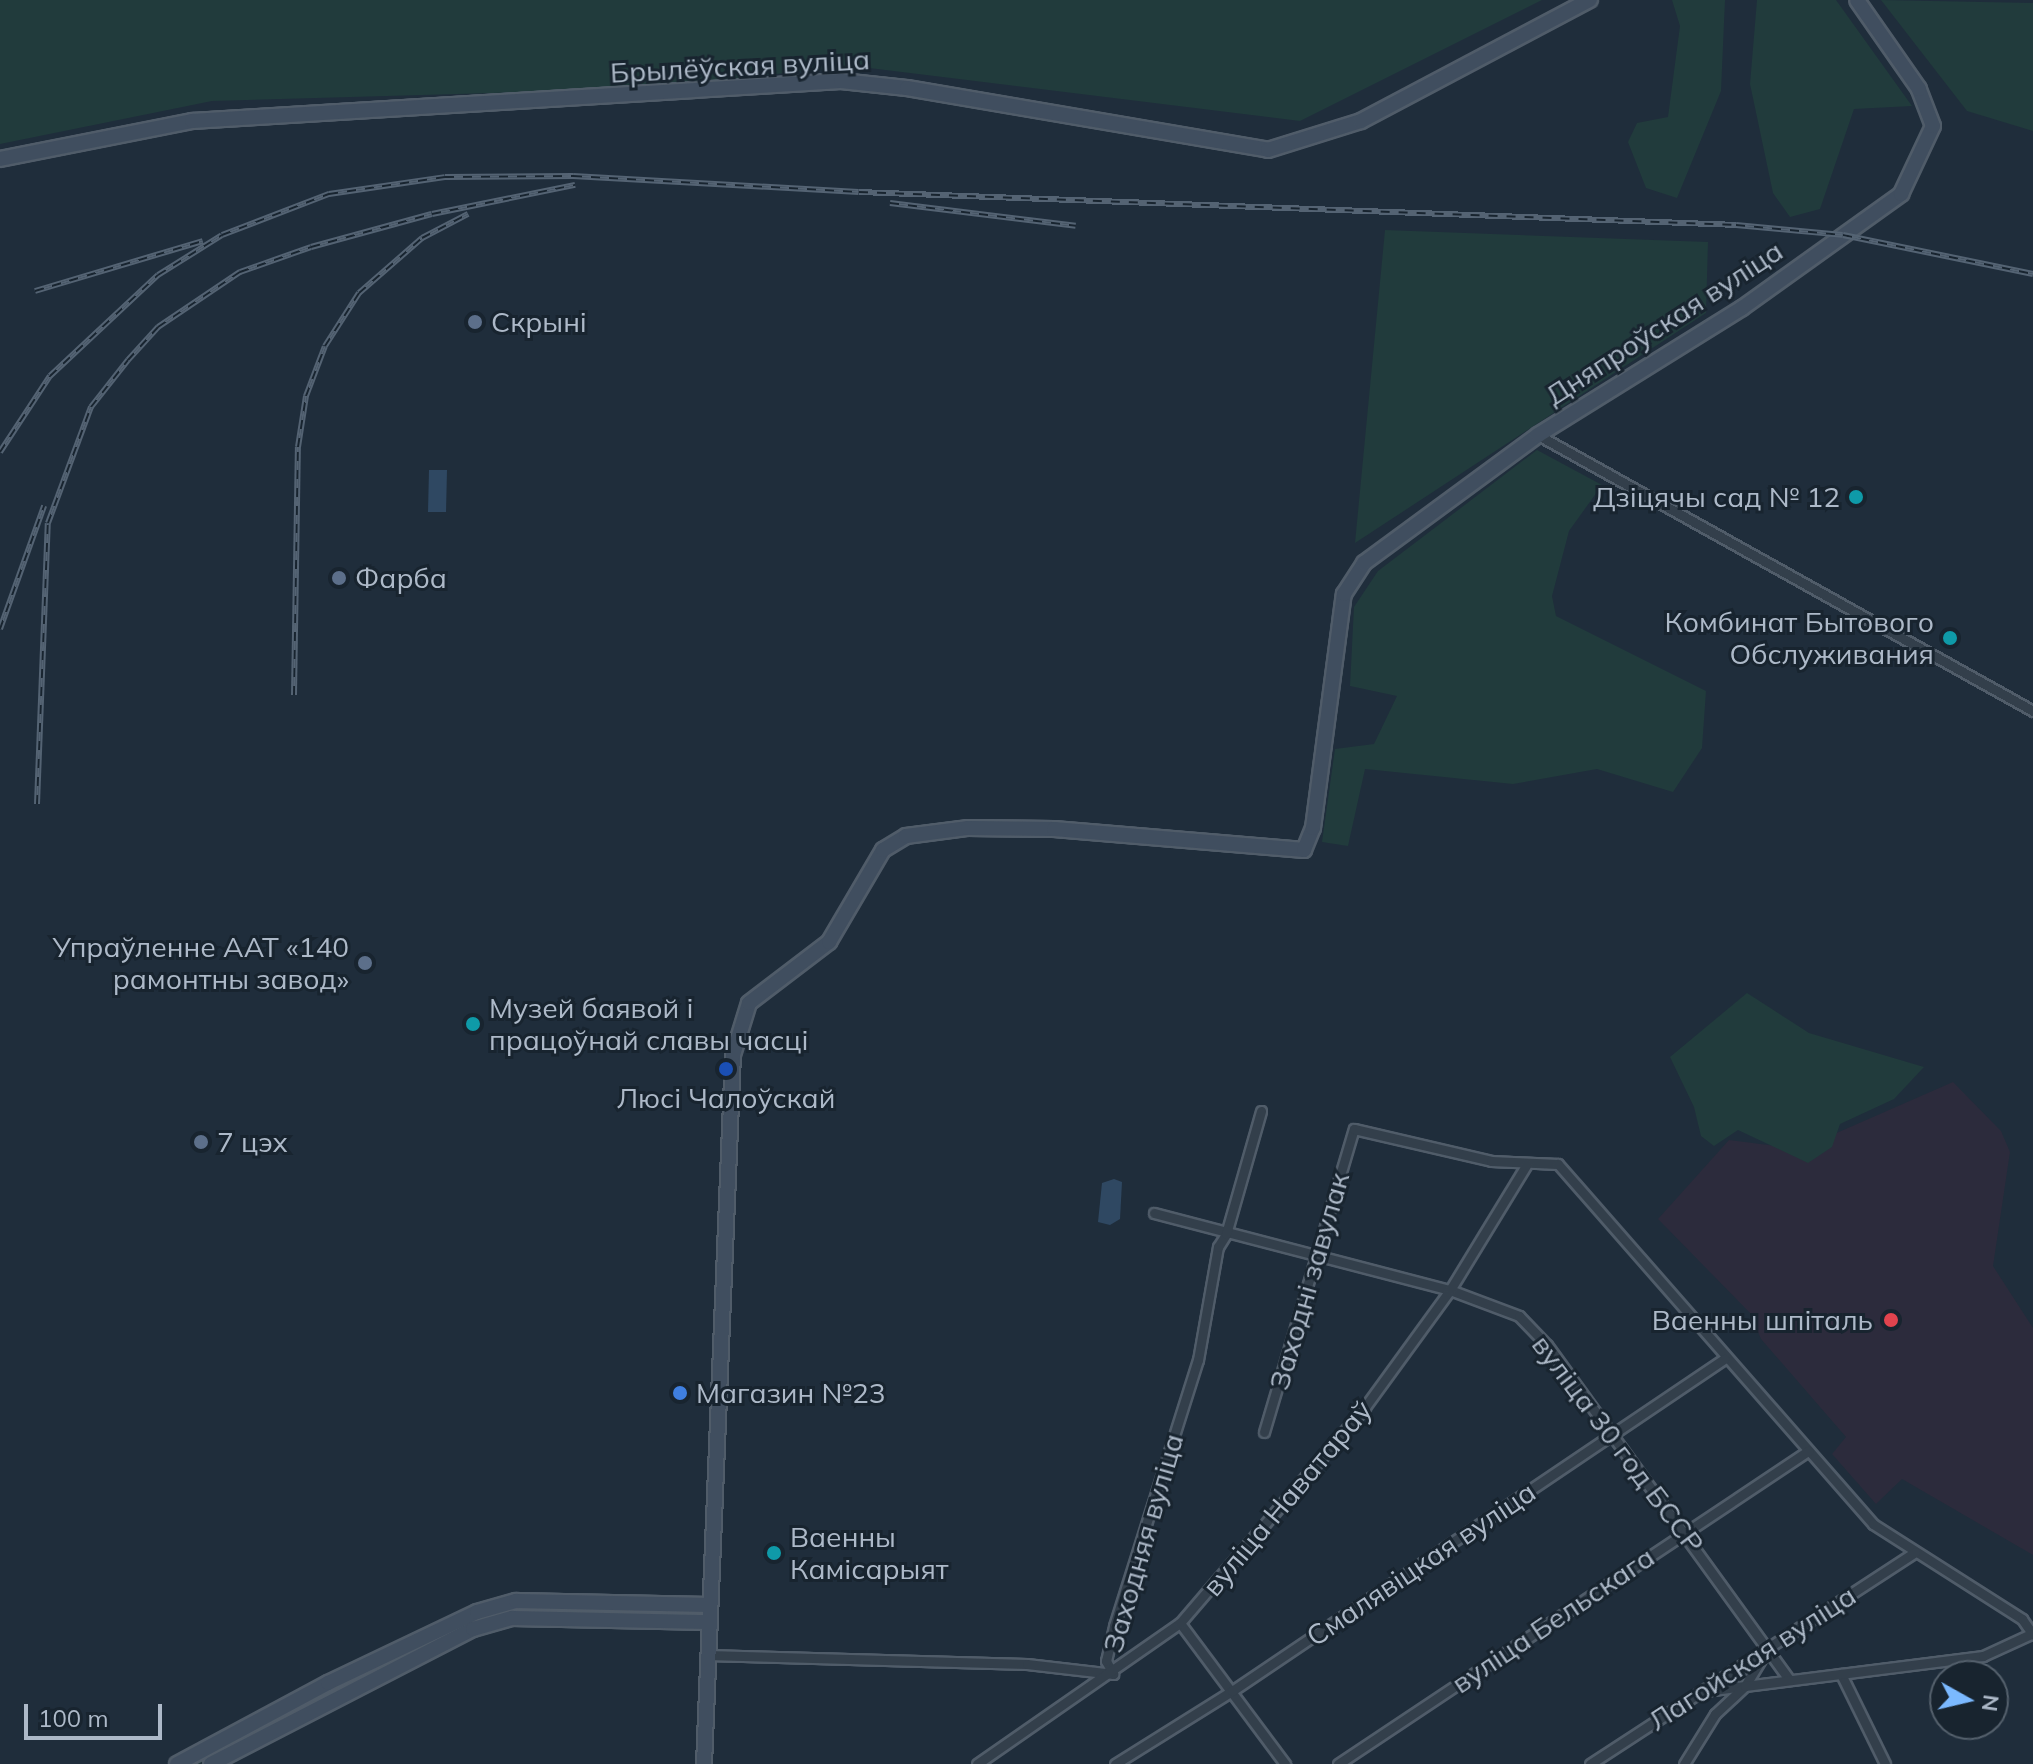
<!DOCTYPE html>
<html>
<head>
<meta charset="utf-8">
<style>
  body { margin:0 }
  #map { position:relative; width:2033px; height:1764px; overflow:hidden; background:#1f2d3b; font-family:Mulish,sans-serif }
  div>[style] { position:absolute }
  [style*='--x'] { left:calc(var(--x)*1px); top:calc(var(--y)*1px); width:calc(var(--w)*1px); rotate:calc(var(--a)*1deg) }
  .medical>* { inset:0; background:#2c2b3c }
  .green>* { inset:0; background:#213b3c }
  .water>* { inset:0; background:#2f4862 }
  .roads { filter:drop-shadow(2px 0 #505c69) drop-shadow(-2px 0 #505c69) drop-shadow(0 2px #505c69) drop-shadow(0 -2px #505c69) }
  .street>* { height:9px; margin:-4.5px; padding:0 4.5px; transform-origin:4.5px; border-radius:4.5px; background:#333f4b }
  .secondary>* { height:14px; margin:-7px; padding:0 7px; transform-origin:7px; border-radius:7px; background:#404e5f }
  .rail>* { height:6px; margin-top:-3px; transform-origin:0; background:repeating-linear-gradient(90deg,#18242f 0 9px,#546373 0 18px); box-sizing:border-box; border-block:2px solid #546373 }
  .dots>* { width:22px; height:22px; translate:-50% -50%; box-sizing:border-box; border:4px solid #18242f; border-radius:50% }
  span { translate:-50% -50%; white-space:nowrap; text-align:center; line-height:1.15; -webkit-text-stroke:6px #18242f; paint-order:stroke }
  .street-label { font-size:28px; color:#adb9c8 }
  .poi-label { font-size:28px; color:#adb9c8 }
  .left { translate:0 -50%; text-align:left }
  .right { translate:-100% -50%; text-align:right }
  .north { position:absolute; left:1929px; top:1660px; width:80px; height:80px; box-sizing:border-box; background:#18242f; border:2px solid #54606c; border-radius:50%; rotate:98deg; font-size:22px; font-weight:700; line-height:32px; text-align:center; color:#adb9c8 }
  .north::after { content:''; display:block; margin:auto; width:28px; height:36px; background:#7bb9ff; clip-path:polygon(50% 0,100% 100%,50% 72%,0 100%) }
  .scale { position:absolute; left:24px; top:1704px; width:138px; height:36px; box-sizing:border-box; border:4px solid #adb9c8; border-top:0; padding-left:10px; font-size:24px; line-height:28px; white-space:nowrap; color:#adb9c8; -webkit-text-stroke:6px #18242f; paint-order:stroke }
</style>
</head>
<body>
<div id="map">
  <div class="medical">
    <div style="clip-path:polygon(1953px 1082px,2001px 1131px,2010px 1152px,1993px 1266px,2033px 1328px,2033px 1555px,1902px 1479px,1876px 1504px,1832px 1454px,1846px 1437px,1761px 1339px,1750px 1313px,1658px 1219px,1729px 1140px,1800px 1149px)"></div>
  </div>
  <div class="green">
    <div style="clip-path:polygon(0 0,1542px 0,1300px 121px,853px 66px,633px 89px,212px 101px,0 144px)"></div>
    <div style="clip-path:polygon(1672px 0,1725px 0,1721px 91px,1677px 198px,1646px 188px,1628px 142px,1637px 123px,1668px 117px,1680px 26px)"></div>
    <div style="clip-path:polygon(1757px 0,1836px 0,1912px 106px,1854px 109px,1820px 209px,1790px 217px,1773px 193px,1750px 84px)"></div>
    <div style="clip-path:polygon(1881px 0,2033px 3px,2033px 131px,1967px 111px)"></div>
    <div style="clip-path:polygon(1385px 230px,1708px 242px,1706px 313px,1355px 543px)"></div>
    <div style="clip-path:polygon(1537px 450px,1602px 485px,1569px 531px,1552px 596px,1556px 616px,1706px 691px,1702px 748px,1673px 792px,1597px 769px,1513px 784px,1365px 769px,1348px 846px,1322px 842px,1335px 749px,1374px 744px,1397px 696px,1350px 686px,1354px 607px,1378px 571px)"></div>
    <div style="clip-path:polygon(1747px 993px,1809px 1033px,1924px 1067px,1894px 1099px,1840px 1124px,1832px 1147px,1808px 1163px,1738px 1130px,1714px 1146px,1701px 1136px,1694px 1107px,1670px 1057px)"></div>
    <div style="clip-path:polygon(510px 1608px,695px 1611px,694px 1616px,508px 1613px,449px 1634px,199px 1764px,188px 1764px,447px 1630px)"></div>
  </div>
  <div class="water">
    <div style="clip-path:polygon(429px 470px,447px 470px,446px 512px,428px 512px)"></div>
    <div style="clip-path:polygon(1114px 1179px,1122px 1182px,1120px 1219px,1110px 1225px,1098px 1222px,1102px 1183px)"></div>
  </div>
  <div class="roads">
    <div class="street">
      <div style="--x:1538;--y:435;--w:567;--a:29.14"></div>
      <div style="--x:1154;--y:1213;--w:306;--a:14.6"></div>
      <div style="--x:1450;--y:1290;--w:74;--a:20.6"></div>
      <div style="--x:1519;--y:1316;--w:40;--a:46"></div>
      <div style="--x:1547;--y:1345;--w:412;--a:54.1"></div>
      <div style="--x:1264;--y:1432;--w:316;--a:-73.5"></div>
      <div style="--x:1354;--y:1129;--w:141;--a:13.1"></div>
      <div style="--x:1491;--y:1161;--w:67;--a:2.6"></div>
      <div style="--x:1558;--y:1164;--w:478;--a:48.8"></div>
      <div style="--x:1873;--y:1524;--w:177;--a:32.5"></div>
      <div style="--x:2022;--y:1619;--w:19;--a:55"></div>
      <div style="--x:1180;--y:1623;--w:176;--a:53.3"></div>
      <div style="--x:707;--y:1655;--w:320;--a:1.6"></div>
      <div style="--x:1027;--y:1664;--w:87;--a:6.6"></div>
      <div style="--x:1113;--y:1674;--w:15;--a:-118"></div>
      <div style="--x:1106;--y:1661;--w:36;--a:-77"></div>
      <div style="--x:1114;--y:1626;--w:279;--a:-72.5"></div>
      <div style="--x:1198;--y:1360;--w:115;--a:-80"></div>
      <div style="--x:1218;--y:1247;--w:15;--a:-58"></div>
      <div style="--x:1226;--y:1234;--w:128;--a:-74.1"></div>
      <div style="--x:1841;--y:1674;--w:100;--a:63.9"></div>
      <div style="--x:1705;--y:1691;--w:40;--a:-7.1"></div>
      <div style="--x:1745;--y:1686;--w:41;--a:-59"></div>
      <div style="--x:977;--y:1764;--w:247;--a:-34.8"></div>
      <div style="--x:1180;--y:1623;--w:284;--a:-49.4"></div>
      <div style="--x:1365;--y:1407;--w:145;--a:-54"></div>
      <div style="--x:1450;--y:1290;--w:148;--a:-58.6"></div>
      <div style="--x:1115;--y:1764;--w:138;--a:-32"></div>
      <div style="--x:1232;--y:1691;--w:594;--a:-34.01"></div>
      <div style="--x:1338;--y:1764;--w:565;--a:-33.66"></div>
      <div style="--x:1590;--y:1764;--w:388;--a:-33.1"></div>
      <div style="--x:1684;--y:1764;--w:59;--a:-58.2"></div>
      <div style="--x:1715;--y:1714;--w:41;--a:-43"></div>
      <div style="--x:1745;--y:1686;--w:240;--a:-7.2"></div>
      <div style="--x:1983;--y:1656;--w:53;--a:-24.6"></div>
    </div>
    <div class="secondary">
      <div style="--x:0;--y:159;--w:196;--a:-11.2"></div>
      <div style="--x:192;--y:121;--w:650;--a:-3.53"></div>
      <div style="--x:841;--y:81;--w:66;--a:6.1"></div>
      <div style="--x:907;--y:88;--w:366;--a:9.7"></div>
      <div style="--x:1268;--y:150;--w:97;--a:-17.3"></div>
      <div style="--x:1361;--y:121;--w:259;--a:-27.9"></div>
      <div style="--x:177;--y:1764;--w:171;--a:-28.2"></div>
      <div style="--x:328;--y:1683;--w:165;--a:-25.5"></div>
      <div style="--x:477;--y:1612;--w:41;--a:-15.8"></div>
      <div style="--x:516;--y:1601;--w:194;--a:1.2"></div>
      <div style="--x:211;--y:1764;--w:295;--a:-27.3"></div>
      <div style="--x:473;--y:1629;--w:41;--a:-15.8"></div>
      <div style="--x:512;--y:1618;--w:197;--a:1.2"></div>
      <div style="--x:704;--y:1764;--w:710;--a:-87.66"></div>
      <div style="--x:733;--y:1055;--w:54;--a:-72.9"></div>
      <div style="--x:749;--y:1003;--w:101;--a:-37.3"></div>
      <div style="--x:829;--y:942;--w:107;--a:-59.6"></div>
      <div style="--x:883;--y:850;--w:27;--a:-31"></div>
      <div style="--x:906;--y:836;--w:63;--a:-7.4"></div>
      <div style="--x:968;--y:828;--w:86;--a:0.7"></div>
      <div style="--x:1054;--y:829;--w:251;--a:4.8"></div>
      <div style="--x:1304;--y:850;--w:24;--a:-68"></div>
      <div style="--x:1313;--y:828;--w:236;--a:-82.5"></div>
      <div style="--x:1344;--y:594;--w:37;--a:-57"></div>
      <div style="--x:1364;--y:563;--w:216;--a:-36.3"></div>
      <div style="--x:1538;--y:435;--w:240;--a:-31.9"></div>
      <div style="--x:1742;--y:308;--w:196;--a:-35.6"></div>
      <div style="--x:1901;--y:194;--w:75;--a:-64.8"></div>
      <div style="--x:1933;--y:126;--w:40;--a:-111"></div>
      <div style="--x:1919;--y:89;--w:108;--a:-124.9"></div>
    </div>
  </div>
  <div class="rail">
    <div style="--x:890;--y:203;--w:187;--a:7"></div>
    <div style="--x:35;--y:291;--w:175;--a:-16.6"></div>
    <div style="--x:0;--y:452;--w:91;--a:-56.7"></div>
    <div style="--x:50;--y:376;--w:148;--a:-43.1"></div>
    <div style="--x:158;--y:275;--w:75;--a:-32"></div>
    <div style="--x:222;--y:235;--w:115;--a:-21"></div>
    <div style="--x:329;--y:194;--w:117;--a:-8.3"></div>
    <div style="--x:445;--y:177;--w:128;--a:-0.4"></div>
    <div style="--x:573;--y:176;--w:286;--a:3.2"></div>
    <div style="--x:859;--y:192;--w:878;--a:2.15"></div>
    <div style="--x:1736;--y:225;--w:107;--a:5.3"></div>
    <div style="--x:1843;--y:235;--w:194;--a:11.6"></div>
    <div style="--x:0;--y:629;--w:131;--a:-70.3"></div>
    <div style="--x:294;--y:695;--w:248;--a:-89.1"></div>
    <div style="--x:298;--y:447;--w:52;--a:-81.1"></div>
    <div style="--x:306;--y:396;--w:53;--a:-69.2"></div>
    <div style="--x:325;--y:346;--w:63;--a:-57.3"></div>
    <div style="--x:359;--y:293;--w:84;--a:-41.1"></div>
    <div style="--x:422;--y:238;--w:52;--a:-27.6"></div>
    <div style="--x:37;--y:804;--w:281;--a:-87.8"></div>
    <div style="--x:48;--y:523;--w:124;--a:-69.7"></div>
    <div style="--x:91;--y:407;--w:60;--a:-51.8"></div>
    <div style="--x:128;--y:360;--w:45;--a:-47.7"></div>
    <div style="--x:158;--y:327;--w:99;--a:-33.9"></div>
    <div style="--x:240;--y:272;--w:75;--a:-19.4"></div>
    <div style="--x:311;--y:247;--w:125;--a:-15.3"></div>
    <div style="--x:432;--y:214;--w:146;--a:-11.5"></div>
  </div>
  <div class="dots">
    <div style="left:475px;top:322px;background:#5c6f8a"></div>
    <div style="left:1856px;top:497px;background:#0f9aa8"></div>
    <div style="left:339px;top:578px;background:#5c6f8a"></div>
    <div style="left:1950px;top:638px;background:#0f9aa8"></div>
    <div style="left:365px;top:963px;background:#5c6f8a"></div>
    <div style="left:473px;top:1024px;background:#0f9aa8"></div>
    <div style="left:726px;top:1069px;background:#1a4fb4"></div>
    <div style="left:201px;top:1142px;background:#5c6f8a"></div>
    <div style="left:1891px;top:1320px;background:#e0444e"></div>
    <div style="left:680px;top:1393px;background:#3f7fe0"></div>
    <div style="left:774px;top:1553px;background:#0f9aa8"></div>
  </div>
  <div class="street-label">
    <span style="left:740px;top:66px;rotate:-3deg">Брылёўская вуліца</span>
    <span style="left:1664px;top:323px;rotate:-33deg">Дняпроўская вуліца</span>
    <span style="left:1309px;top:1281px;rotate:-74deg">Заходні завулак</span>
    <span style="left:1618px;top:1444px;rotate:53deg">вуліца 30 год БССР</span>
    <span style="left:1287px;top:1498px;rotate:-50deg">вуліца Наватараў</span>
    <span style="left:1143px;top:1543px;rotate:-74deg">Заходняя вуліца</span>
    <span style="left:1421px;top:1564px;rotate:-34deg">Смалявіцкая вуліца</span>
    <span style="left:1553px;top:1620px;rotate:-34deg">вуліца Бельскага</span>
    <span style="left:1752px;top:1658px;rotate:-33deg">Лагойская вуліца</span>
  </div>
  <div class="poi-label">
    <span class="left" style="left:491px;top:322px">Скрыні</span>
    <span class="right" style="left:1840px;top:497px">Дзіцячы сад № 12</span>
    <span class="left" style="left:355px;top:578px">Фарба</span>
    <span class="right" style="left:1934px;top:638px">Комбинат Бытового<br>Обслуживания</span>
    <span class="right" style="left:349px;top:963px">Упраўленне ААТ «140<br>рамонтны завод»</span>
    <span class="left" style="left:489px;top:1024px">Музей баявой і<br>працоўнай славы часці</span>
    <span style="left:726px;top:1098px">Люсі Чалоўскай</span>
    <span class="left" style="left:217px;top:1142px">7 цэх</span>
    <span class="right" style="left:1873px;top:1320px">Ваенны шпіталь</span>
    <span class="left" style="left:696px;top:1393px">Магазин №23</span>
    <span class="left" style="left:790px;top:1553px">Ваенны<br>Камісарыят</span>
  </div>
  <div class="north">N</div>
  <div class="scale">100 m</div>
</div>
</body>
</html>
